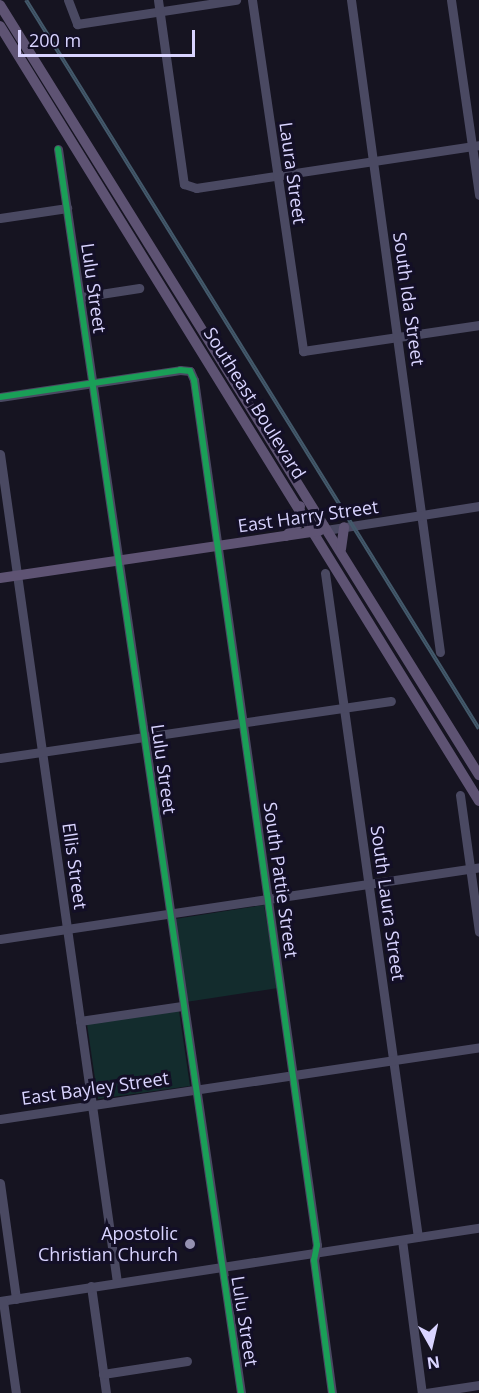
<!DOCTYPE html>
<html>
<head>
<meta charset="utf-8">
<style>
  body { margin:0 }
  #map { position:relative; width:479px; height:1393px; overflow:hidden; background:#161421; font-family:"Open Sans",sans-serif }
  div>[style] { position:absolute }
  [style*='--x'] { left:calc(var(--x)*1px); top:calc(var(--y)*1px); width:calc(var(--w)*1px); rotate:calc(var(--a)*1deg) }
  .green>* { inset:0; background:#132c2d }
  .minor>* { height:9px; margin:-4.5px; padding:0 4.5px; transform-origin:4.5px; border-radius:4.5px; background:#4a4962 }
  .major>* { height:10px; margin:-5px; padding:0 5px; transform-origin:5px; border-radius:5px; background:#5e5373 }
  .rail>* { height:4px; margin-top:-2px; transform-origin:0; background:repeating-linear-gradient(90deg,#130f26 0 4.5px,#43596b 0 9px); box-sizing:border-box; border-block:2px solid #43596b }
  .cycleway>* { height:6px; margin:-3px; padding:0 3px; transform-origin:3px; border-radius:3px; background:#1a9f57 }
  .dots>* { width:16px; height:16px; translate:-50% -50%; box-sizing:border-box; border:3px solid #130f26; border-radius:50% }
  span { translate:-50% -50%; white-space:nowrap; text-align:center; line-height:1.15; -webkit-text-stroke:6px #130f26; paint-order:stroke }
  .street-label { font-size:18px; color:#d9d4ff }
  .poi-label { font-size:18px; color:#d9d4ff }
  .right { translate:-100% -50%; text-align:right }
  .north { position:absolute; left:401px; top:1315px; width:60px; height:60px; -webkit-text-stroke:4px #130f26; paint-order:stroke; rotate:172deg; font-size:16px; font-weight:700; line-height:24px; text-align:center; color:#d9d4ff }
  .north::after { content:''; display:block; margin:auto; width:21px; height:27px; background:#d9d4ff; clip-path:polygon(50% 0,100% 100%,50% 72%,0 100%) }
  .scale { position:absolute; left:18px; top:30px; width:177px; height:27px; box-sizing:border-box; border:3px solid #d9d4ff; border-top:0; padding-left:8px; font-size:18px; line-height:21px; white-space:nowrap; color:#d9d4ff; -webkit-text-stroke:4px #130f26; paint-order:stroke }
</style>
</head>
<body>
<div id="map">
  <div class="green">
    <div style="clip-path:polygon(264px 905px,278px 988px,186px 1002px,175px 919px)"></div>
    <div style="clip-path:polygon(179px 1011px,190px 1086px,98px 1099px,87px 1024px)"></div>
  </div>
  <div class="minor">
    <div style="--x:68;--y:0;--w:26;--a:69"></div>
    <div style="--x:77;--y:24;--w:161;--a:-8.6"></div>
    <div style="--x:158;--y:0;--w:186;--a:82"></div>
    <div style="--x:184;--y:184;--w:13;--a:18"></div>
    <div style="--x:196;--y:188;--w:286;--a:-8.6"></div>
    <div style="--x:252;--y:0;--w:355;--a:81.7"></div>
    <div style="--x:303;--y:351;--w:178;--a:-8.4"></div>
    <div style="--x:351;--y:0;--w:658;--a:82.23"></div>
    <div style="--x:451;--y:0;--w:197;--a:81.8"></div>
    <div style="--x:58;--y:149;--w:1257;--a:81.63"></div>
    <div style="--x:0;--y:218;--w:68;--a:-8.5"></div>
    <div style="--x:81;--y:297;--w:59;--a:-8.8"></div>
    <div style="--x:0;--y:397;--w:182;--a:-8.5"></div>
    <div style="--x:180;--y:370;--w:10;--a:6"></div>
    <div style="--x:190;--y:371;--w:10;--a:66"></div>
    <div style="--x:194;--y:380;--w:874;--a:81.91"></div>
    <div style="--x:317;--y:1245;--w:15;--a:101"></div>
    <div style="--x:314;--y:1260;--w:134;--a:82.3"></div>
    <div style="--x:0;--y:454;--w:836;--a:81.96"></div>
    <div style="--x:326;--y:530;--w:155;--a:-8.9"></div>
    <div style="--x:325;--y:573;--w:670;--a:82.03"></div>
    <div style="--x:0;--y:758;--w:395;--a:-8.3"></div>
    <div style="--x:460;--y:795;--w:138;--a:82.1"></div>
    <div style="--x:0;--y:939;--w:484;--a:-8.5"></div>
    <div style="--x:80;--y:1021;--w:103;--a:-8.4"></div>
    <div style="--x:0;--y:1119;--w:484;--a:-8.5"></div>
    <div style="--x:0;--y:1183;--w:117;--a:82.1"></div>
    <div style="--x:402;--y:1240;--w:154;--a:82.6"></div>
    <div style="--x:91;--y:1286;--w:108;--a:82"></div>
    <div style="--x:0;--y:1301;--w:485;--a:-8.7"></div>
    <div style="--x:3;--y:1301;--w:93;--a:82"></div>
    <div style="--x:103;--y:1374;--w:85;--a:-8.8"></div>
    <div style="--x:426;--y:1393;--w:54;--a:-8.6"></div>
  </div>
  <div class="major">
    <div style="--x:0;--y:5;--w:907;--a:58.12"></div>
    <div style="--x:0;--y:26;--w:911;--a:58.28"></div>
    <div style="--x:286;--y:536;--w:16;--a:-45"></div>
    <div style="--x:297;--y:525;--w:19;--a:-81"></div>
    <div style="--x:341;--y:549;--w:22;--a:-82"></div>
    <div style="--x:0;--y:578;--w:323;--a:-8.4"></div>
  </div>
  <div class="rail">
    <div style="--x:26;--y:0;--w:858;--a:58.14"></div>
  </div>
  <div class="cycleway">
    <div style="--x:58;--y:149;--w:1257;--a:81.63"></div>
    <div style="--x:0;--y:397;--w:182;--a:-8.5"></div>
    <div style="--x:180;--y:370;--w:10;--a:6"></div>
    <div style="--x:190;--y:371;--w:10;--a:66"></div>
    <div style="--x:194;--y:380;--w:874;--a:81.91"></div>
    <div style="--x:317;--y:1245;--w:15;--a:101"></div>
    <div style="--x:314;--y:1260;--w:134;--a:82.3"></div>
  </div>
  <div class="dots">
    <div style="left:190px;top:1244px;background:#9591b1"></div>
  </div>
  <div class="street-label">
    <span style="left:293px;top:173px;rotate:82deg">Laura Street</span>
    <span style="left:94px;top:288px;rotate:82deg">Lulu Street</span>
    <span style="left:409px;top:299px;rotate:82deg">South Ida Street</span>
    <span style="left:255px;top:403px;rotate:58deg">Southeast Boulevard</span>
    <span style="left:308px;top:516px;rotate:-8deg">East Harry Street</span>
    <span style="left:164px;top:769px;rotate:82deg">Lulu Street</span>
    <span style="left:75px;top:866px;rotate:82deg">Ellis Street</span>
    <span style="left:281px;top:880px;rotate:82deg">South Pattie Street</span>
    <span style="left:388px;top:903px;rotate:82deg">South Laura Street</span>
    <span style="left:95px;top:1088px;rotate:-8deg">East Bayley Street</span>
    <span style="left:245px;top:1321px;rotate:81deg">Lulu Street</span>
  </div>
  <div class="poi-label">
    <span class="right" style="left:178px;top:1244px">Apostolic<br>Christian Church</span>
  </div>
  <div class="north">N</div>
  <div class="scale">200 m</div>
</div>
</body>
</html>
